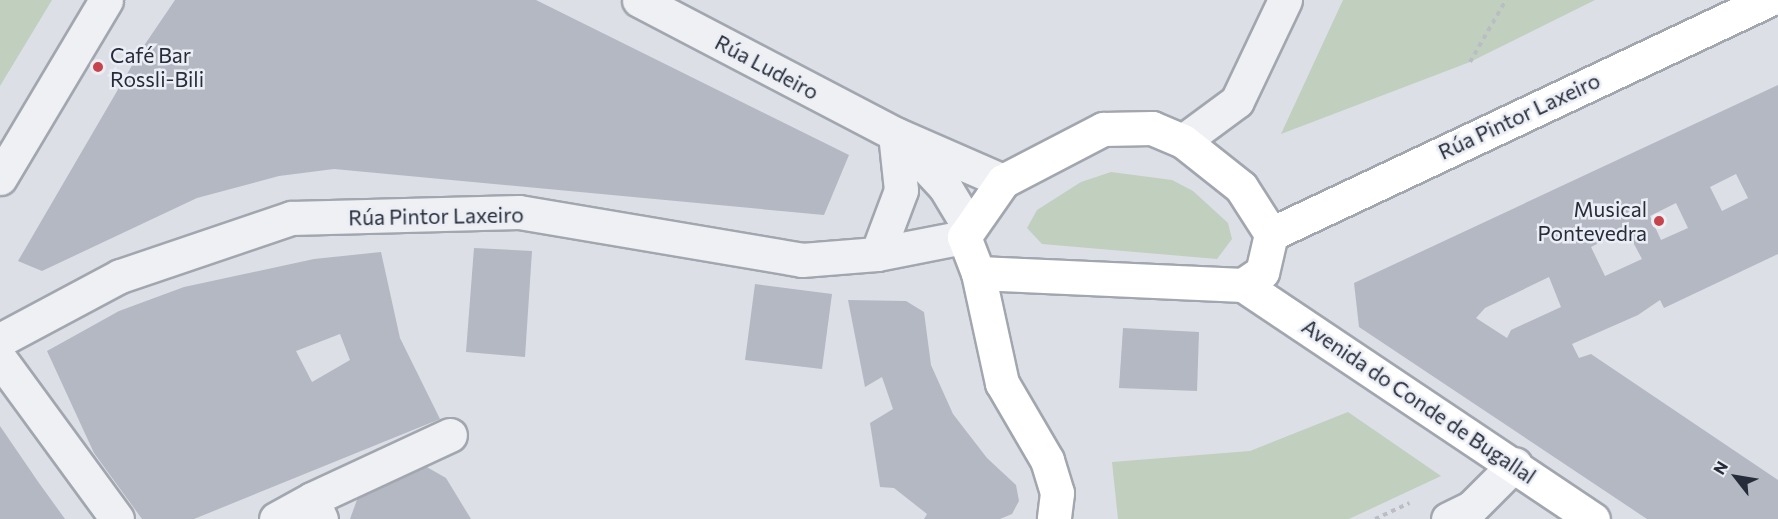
<!DOCTYPE html>
<html>
<head>
<meta charset="utf-8">
<style>
  body { margin:0 }
  #map { position:relative; width:1778px; height:519px; overflow:hidden; background:#dcdfe6; font-family:Commissioner,sans-serif }
  div>[style] { position:absolute }
  [style*='--x'] { left:calc(var(--x)*1px); top:calc(var(--y)*1px); width:calc(var(--w)*1px); rotate:calc(var(--a)*1deg) }
  .green>* { inset:0; background:#c1cfbe }
  .building>* { inset:0; background:#b4b8c2 }
  .path>* { height:4px; margin-top:-2px; transform-origin:0; background:repeating-linear-gradient(90deg,#bbbdc4 0 4.5px,transparent 0 9px) }
  .roads { filter:drop-shadow(2px 0 #a2a6af) drop-shadow(-2px 0 #a2a6af) drop-shadow(0 2px #a2a6af) drop-shadow(0 -2px #a2a6af) }
  .street>* { height:33px; margin:-16.5px; padding:0 16.5px; transform-origin:16.5px; border-radius:16.5px; background:#eff0f4 }
  .secondary>* { height:33px; margin:-16.5px; padding:0 16.5px; transform-origin:16.5px; border-radius:16.5px; background:#fff }
  .dots>* { width:16px; height:16px; translate:-50% -50%; box-sizing:border-box; border:3px solid #ebeef4; border-radius:50% }
  span { translate:-50% -50%; white-space:nowrap; text-align:center; line-height:1.15; -webkit-text-stroke:5px #ebeef4; paint-order:stroke }
  .poi-label { font-size:21px; color:#272c3b }
  .left { translate:0 -50%; text-align:left }
  .right { translate:-100% -50%; text-align:right }
  .street-label { font-size:21px; color:#272c3b }
  .north { position:absolute; left:1706px; top:447px; width:60px; height:60px; -webkit-text-stroke:4px #ebeef4; paint-order:stroke; rotate:301deg; font-size:16px; font-weight:700; line-height:24px; text-align:center; color:#272c3b }
  .north::after { content:''; display:block; margin:auto; width:21px; height:27px; background:#272c3b; clip-path:polygon(50% 0,100% 100%,50% 72%,0 100%) }
</style>
</head>
<body>
<div id="map">
  <div class="green">
    <div style="clip-path:polygon(0 0,52px 0,0 86px)"></div>
    <div style="clip-path:polygon(1343px 0,1595px 0,1470px 62px,1281px 134px)"></div>
    <div style="clip-path:polygon(1111px 172px,1172px 180px,1193px 191px,1228px 223px,1232px 239px,1217px 259px,1042px 244px,1027px 228px,1037px 210px,1081px 182px)"></div>
    <div style="clip-path:polygon(1348px 412px,1441px 476px,1349px 519px,1118px 519px,1112px 462px,1250px 451px)"></div>
  </div>
  <div class="building">
    <div style="clip-path:polygon(175px 0,536px 0,849px 155px,824px 215px,334px 169px,279px 176px,197px 198px,42px 271px,18px 261px,141px 50px)"></div>
    <div style="clip-path:polygon(evenodd,1778px 85px,1778px 254px,1664px 308px,1660px 300px,1638px 315px,1572px 344px,1579px 358px,1591px 354px,1778px 480px,1778px 519px,1647px 519px,1359px 327px,1354px 283px,1778px 85px,1736px 174px,1748px 198px,1722px 211px,1710px 187px,1736px 174px,1778px 85px,1676px 203px,1688px 228px,1661px 240px,1650px 216px,1676px 203px,1778px 85px,1626px 229px,1642px 259px,1605px 276px,1591px 247px,1626px 229px,1778px 85px,1549px 277px,1561px 307px,1511px 330px,1507px 338px,1476px 318px,1485px 308px,1549px 277px)"></div>
    <div style="clip-path:polygon(474px 248px,532px 251px,525px 357px,466px 352px)"></div>
    <div style="clip-path:polygon(evenodd,381px 252px,400px 338px,440px 419px,194px 519px,142px 519px,94px 453px,47px 351px,119px 311px,184px 287px,314px 259px,381px 252px,340px 334px,350px 360px,312px 382px,296px 351px,340px 334px)"></div>
    <div style="clip-path:polygon(755px 284px,832px 294px,822px 369px,745px 360px)"></div>
    <div style="clip-path:polygon(848px 300px,906px 301px,924px 312px,931px 365px,953px 414px,987px 458px,1016px 485px,1019px 501px,1012px 514px,1000px 519px,924px 519px,927px 514px,894px 488px,880px 487px,870px 423px,893px 409px,882px 377px,865px 387px)"></div>
    <div style="clip-path:polygon(1123px 328px,1199px 332px,1197px 391px,1119px 388px)"></div>
    <div style="clip-path:polygon(0 426px,39px 483px,65px 519px,0 519px)"></div>
    <div style="clip-path:polygon(425px 466px,446px 478px,471px 519px,350px 519px,358px 497px)"></div>
  </div>
  <div class="path">
    <div style="--x:1470;--y:62;--w:72;--a:-59.9"></div>
    <div style="--x:1375;--y:519;--w:38;--a:-25"></div>
  </div>
  <div class="roads">
    <div class="street">
      <div style="--x:639;--y:0;--w:289;--a:27.6"></div>
      <div style="--x:895;--y:134;--w:118;--a:23.5"></div>
      <div style="--x:1183;--y:141;--w:67;--a:-36.5"></div>
      <div style="--x:1237;--y:101;--w:112;--a:-64.6"></div>
      <div style="--x:907;--y:146;--w:56;--a:47.2"></div>
      <div style="--x:945;--y:187;--w:47;--a:59"></div>
      <div style="--x:0;--y:178;--w:207;--a:-59.2"></div>
      <div style="--x:877;--y:254;--w:68;--a:-69.4"></div>
      <div style="--x:901;--y:190;--w:56;--a:-96.1"></div>
      <div style="--x:0;--y:340;--w:136;--a:-28.1"></div>
      <div style="--x:120;--y:276;--w:181;--a:-18.7"></div>
      <div style="--x:291;--y:218;--w:228;--a:-1.5"></div>
      <div style="--x:519;--y:212;--w:287;--a:9.6"></div>
      <div style="--x:802;--y:260;--w:75;--a:-4.6"></div>
      <div style="--x:877;--y:254;--w:89;--a:-11.1"></div>
      <div style="--x:0;--y:359;--w:198;--a:53.8"></div>
      <div style="--x:312;--y:499;--w:152;--a:-24.9"></div>
      <div style="--x:276;--y:519;--w:41;--a:-29.1"></div>
      <div style="--x:312;--y:499;--w:22;--a:66"></div>
      <div style="--x:1448;--y:519;--w:25;--a:-26"></div>
      <div style="--x:1471;--y:508;--w:62;--a:-45"></div>
    </div>
    <div class="secondary">
      <div style="--x:1152;--y:128;--w:34;--a:23"></div>
      <div style="--x:1183;--y:141;--w:74;--a:38.4"></div>
      <div style="--x:1241;--y:187;--w:56;--a:57.4"></div>
      <div style="--x:1271;--y:234;--w:39;--a:103"></div>
      <div style="--x:1262;--y:272;--w:23;--a:146"></div>
      <div style="--x:1243;--y:285;--w:265;--a:-177.4"></div>
      <div style="--x:978;--y:273;--w:39;--a:-111"></div>
      <div style="--x:964;--y:237;--w:68;--a:-55.1"></div>
      <div style="--x:1003;--y:181;--w:113;--a:-27.5"></div>
      <div style="--x:1103;--y:129;--w:49;--a:-1.2"></div>
      <div style="--x:1271;--y:234;--w:549;--a:-25.21"></div>
      <div style="--x:978;--y:273;--w:113;--a:77.7"></div>
      <div style="--x:1002;--y:383;--w:89;--a:59.7"></div>
      <div style="--x:1047;--y:460;--w:34;--a:73"></div>
      <div style="--x:1057;--y:493;--w:26;--a:97"></div>
      <div style="--x:1243;--y:285;--w:421;--a:33.8"></div>
    </div>
  </div>
  <div class="dots">
    <div style="left:98px;top:67px;background:#c8444d"></div>
    <div style="left:1659px;top:221px;background:#c8444d"></div>
  </div>
  <div class="poi-label">
    <span class="left" style="left:110px;top:67px">Café Bar<br>Rossli-Bili</span>
    <span class="right" style="left:1647px;top:221px">Musical<br>Pontevedra</span>
  </div>
  <div class="street-label">
    <span style="left:767px;top:67px;rotate:28deg">Rúa Ludeiro</span>
    <span style="left:1519px;top:116px;rotate:-25deg">Rúa Pintor Laxeiro</span>
    <span style="left:436px;top:216px;rotate:-1deg">Rúa Pintor Laxeiro</span>
    <span style="left:1419px;top:401px;rotate:34deg">Avenida do Conde de Bugallal</span>
  </div>
  <div class="north">N</div>
</div>
</body>
</html>
